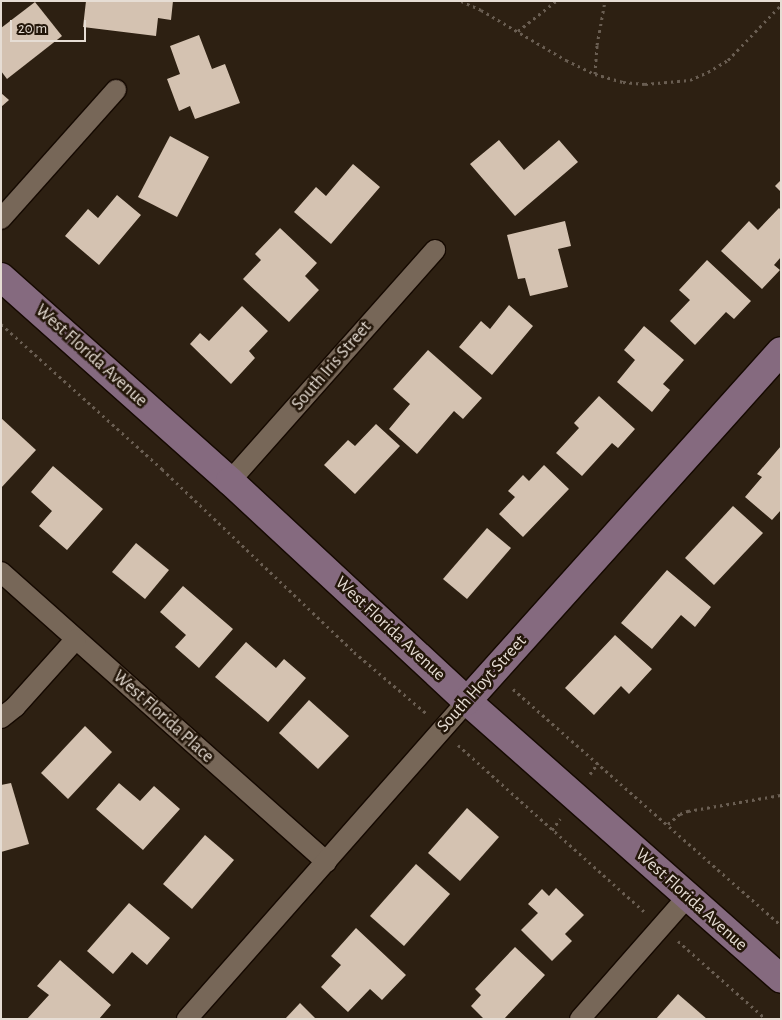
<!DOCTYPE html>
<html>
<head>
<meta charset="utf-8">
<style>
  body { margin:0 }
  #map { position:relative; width:782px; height:1020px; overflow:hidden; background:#2d2012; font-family:"Alegreya Sans",sans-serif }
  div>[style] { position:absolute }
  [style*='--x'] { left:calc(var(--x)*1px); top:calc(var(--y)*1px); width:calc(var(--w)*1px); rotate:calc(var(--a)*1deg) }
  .building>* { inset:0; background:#d4c2b1 }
  .path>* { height:3px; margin-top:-1.5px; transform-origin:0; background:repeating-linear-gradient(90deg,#6a5e52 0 2.5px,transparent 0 6.5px) }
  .roads { filter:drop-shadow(1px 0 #150901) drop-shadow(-1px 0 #150901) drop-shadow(0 1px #150901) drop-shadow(0 -1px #150901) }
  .street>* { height:20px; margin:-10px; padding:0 10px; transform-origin:10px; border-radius:10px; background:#776758 }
  .secondary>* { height:28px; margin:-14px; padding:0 14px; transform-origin:14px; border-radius:14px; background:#856a7f }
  span { translate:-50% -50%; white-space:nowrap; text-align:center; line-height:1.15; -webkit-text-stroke:5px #231609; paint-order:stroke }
  .street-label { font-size:18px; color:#e6ddd4 }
  .frame { position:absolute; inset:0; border:2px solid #e6ddd4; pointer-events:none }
  .scale { position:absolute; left:10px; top:20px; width:76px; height:22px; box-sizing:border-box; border:2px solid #e6ddd4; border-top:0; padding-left:6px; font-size:15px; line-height:18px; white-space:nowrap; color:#e6ddd4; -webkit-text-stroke:4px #231609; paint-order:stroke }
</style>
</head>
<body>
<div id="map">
  <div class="building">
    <div style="clip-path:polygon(86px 1px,173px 1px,171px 20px,158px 18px,156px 36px,83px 27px)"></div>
    <div style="clip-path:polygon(35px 2px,62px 36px,7px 79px,1px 71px,1px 28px)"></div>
    <div style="clip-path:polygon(199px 35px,212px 69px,225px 64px,240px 103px,195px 119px,190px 106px,179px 111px,167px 79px,180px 74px,170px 46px)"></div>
    <div style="clip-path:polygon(1px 93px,9px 100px,1px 107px)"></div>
    <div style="clip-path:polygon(170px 136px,209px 157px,177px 217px,138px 197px)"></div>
    <div style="clip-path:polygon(499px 140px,524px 170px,559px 140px,578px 162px,515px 216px,470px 164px)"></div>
    <div style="clip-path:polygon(353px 164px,380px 187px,331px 244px,294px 212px,316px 187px,326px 196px)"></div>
    <div style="clip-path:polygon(781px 180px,781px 192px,775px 186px)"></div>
    <div style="clip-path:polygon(117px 195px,141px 215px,99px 265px,65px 236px,88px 209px,98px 218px)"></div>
    <div style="clip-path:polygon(779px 208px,781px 210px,781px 257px,774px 265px,780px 270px,762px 289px,721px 251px,749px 221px,758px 230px)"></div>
    <div style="clip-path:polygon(565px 221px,571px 246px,558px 249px,568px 287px,530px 296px,525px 278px,518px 279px,507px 235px)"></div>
    <div style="clip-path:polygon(280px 228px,317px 263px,305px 276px,319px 290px,289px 322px,243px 279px,261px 260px,255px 254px)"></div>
    <div style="clip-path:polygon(707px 260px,751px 301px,734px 319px,726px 312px,695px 345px,670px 321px,690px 300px,679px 290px)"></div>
    <div style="clip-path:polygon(509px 305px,533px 326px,492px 375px,459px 347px,481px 321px,490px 329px)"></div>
    <div style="clip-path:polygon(242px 306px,268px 331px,249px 351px,255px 358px,231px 384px,190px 344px,200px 333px,209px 341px)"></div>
    <div style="clip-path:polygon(644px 326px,684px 360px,663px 384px,670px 390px,652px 412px,617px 382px,635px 360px,624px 350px)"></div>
    <div style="clip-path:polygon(428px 350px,482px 398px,463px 419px,454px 411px,417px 454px,389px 429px,410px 404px,393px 389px)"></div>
    <div style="clip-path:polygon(599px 396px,635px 429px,618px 448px,612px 443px,582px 476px,556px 453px,579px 428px,574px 423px)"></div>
    <div style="clip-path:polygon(1px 418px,36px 450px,1px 488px)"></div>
    <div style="clip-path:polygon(376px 424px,400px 446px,355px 494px,324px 465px,348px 440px,355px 446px)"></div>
    <div style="clip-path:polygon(781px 446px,781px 510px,772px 520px,745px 497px,762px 477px,757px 474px)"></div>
    <div style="clip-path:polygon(544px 465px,569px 489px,523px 537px,499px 514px,515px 497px,508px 491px,523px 475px,529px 481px)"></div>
    <div style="clip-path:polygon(53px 466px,103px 509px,67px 550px,39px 526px,52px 511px,31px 492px)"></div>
    <div style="clip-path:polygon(733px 506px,763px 533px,714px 585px,685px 558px)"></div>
    <div style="clip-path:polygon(487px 528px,511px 548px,467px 599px,443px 579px)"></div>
    <div style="clip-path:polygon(136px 543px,169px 570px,145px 599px,112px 572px)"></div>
    <div style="clip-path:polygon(667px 570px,711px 607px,695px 627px,681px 615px,652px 649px,621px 623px)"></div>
    <div style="clip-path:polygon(183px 586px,233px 629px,199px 668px,175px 647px,186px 635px,160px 612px)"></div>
    <div style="clip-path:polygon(615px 635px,652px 669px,629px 694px,621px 686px,594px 715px,565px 688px)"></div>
    <div style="clip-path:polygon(246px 642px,276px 668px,284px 659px,306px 678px,268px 722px,215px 677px)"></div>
    <div style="clip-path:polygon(309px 700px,349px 736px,318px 769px,279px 733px)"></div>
    <div style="clip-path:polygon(85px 726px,112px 752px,68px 799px,41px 773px)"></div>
    <div style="clip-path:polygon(11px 783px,29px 844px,1px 852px,1px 785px)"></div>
    <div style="clip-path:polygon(119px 783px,140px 801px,154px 786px,180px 809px,143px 850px,96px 809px)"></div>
    <div style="clip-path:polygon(467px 808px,499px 837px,460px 881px,428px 853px)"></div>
    <div style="clip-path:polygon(205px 835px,234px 860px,192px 909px,163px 884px)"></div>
    <div style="clip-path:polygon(416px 864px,450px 894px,404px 946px,370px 916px)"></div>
    <div style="clip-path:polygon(556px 888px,584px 915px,565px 934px,572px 941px,552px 961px,521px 930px,538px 913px,528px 904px,542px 889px,549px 896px)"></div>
    <div style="clip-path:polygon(129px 903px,170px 938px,147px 965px,132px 952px,113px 974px,87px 951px)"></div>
    <div style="clip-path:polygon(356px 928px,406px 975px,382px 1000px,370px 989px,348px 1012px,321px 987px,341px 965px,331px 956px)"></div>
    <div style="clip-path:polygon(515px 947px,545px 975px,504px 1019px,484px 1019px,471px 1006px,481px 995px,475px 989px)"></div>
    <div style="clip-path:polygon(60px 960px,111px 1005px,99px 1019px,27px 1019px,49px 995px,37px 986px)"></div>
    <div style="clip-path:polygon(678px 994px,707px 1019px,656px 1019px)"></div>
    <div style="clip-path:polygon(300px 1003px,316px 1019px,285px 1019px)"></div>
  </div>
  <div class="path">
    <div style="--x:461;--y:1;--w:22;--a:24"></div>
    <div style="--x:481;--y:10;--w:99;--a:30.5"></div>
    <div style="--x:566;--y:60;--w:32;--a:26"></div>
    <div style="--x:595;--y:74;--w:29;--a:16"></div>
    <div style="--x:623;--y:82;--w:22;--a:5"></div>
    <div style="--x:645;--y:84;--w:45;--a:-5.1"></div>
    <div style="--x:690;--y:80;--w:20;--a:-24"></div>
    <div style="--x:708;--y:72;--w:23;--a:-31"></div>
    <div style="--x:728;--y:60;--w:76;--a:-46.1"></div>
    <div style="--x:518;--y:31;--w:48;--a:-38.3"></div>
    <div style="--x:595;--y:74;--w:29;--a:-86"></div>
    <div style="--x:597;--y:45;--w:45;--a:-79.7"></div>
    <div style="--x:1;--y:324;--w:217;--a:42"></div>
    <div style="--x:162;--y:469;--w:265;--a:43.6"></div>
    <div style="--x:354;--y:652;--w:96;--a:40.3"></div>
    <div style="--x:513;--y:689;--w:357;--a:41.4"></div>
    <div style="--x:458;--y:745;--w:251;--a:41.8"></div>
    <div style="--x:590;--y:774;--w:14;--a:-54"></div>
    <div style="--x:668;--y:824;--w:16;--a:-40"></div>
    <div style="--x:680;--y:814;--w:9;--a:-21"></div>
    <div style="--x:688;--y:811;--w:94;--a:-9.8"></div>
    <div style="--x:552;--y:830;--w:14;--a:-54"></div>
    <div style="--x:678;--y:941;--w:118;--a:41.6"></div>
  </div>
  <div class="roads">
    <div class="street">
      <div style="--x:1;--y:219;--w:173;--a:-48.3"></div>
      <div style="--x:230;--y:481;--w:309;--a:-48.4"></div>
      <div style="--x:1;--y:572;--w:436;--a:41.7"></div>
      <div style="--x:1;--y:718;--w:18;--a:-38"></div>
      <div style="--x:15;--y:707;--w:91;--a:-48.1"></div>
      <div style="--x:187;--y:1019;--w:424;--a:-48.6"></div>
      <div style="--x:580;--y:1019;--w:164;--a:-48.7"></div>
    </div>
    <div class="secondary">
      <div style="--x:1;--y:277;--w:307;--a:41.7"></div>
      <div style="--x:230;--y:481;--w:323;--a:42.9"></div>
      <div style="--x:467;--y:701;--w:419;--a:41.5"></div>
      <div style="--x:467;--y:701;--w:470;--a:-48.1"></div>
    </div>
  </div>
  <div class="street-label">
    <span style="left:91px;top:356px;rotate:42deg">West Florida Avenue</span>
    <span style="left:332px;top:366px;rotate:-49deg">South Iris Street</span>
    <span style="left:390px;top:629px;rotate:43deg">West Florida Avenue</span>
    <span style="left:482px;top:684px;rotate:-48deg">South Hoyt Street</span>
    <span style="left:163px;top:717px;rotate:42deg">West Florida Place</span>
    <span style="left:691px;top:900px;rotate:42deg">West Florida Avenue</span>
  </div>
  <div class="frame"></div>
  <div class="scale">20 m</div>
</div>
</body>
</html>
